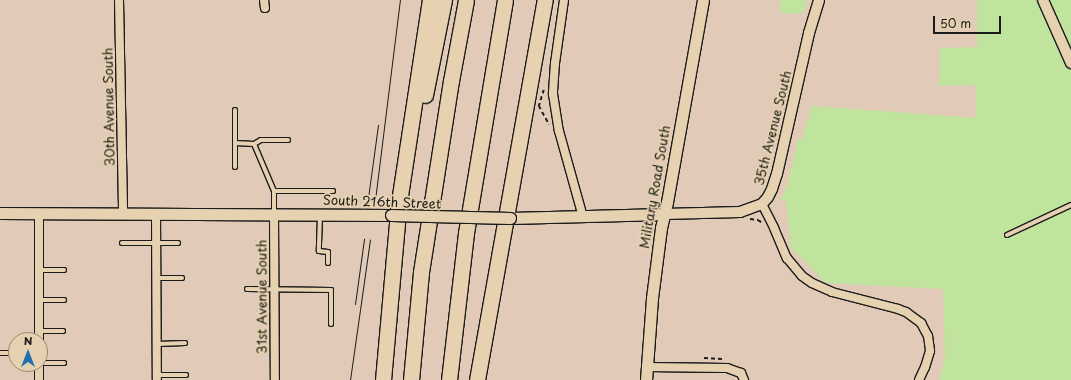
<!DOCTYPE html>
<html>
<head>
<meta charset="utf-8">
<style>
  body { margin:0 }
  #map { position:relative; width:1071px; height:380px; overflow:hidden; background:#e1cbb8; font-family:"Playpen Sans",sans-serif }
  div>[style] { position:absolute }
  [style*='--x'] { left:calc(var(--x)*1px); top:calc(var(--y)*1px); width:calc(var(--w)*1px); rotate:calc(var(--a)*1deg) }
  .green>* { inset:0; background:#c0e49e }
  .path>* { height:1.5px; margin-top:-0.75px; transform-origin:0; background:repeating-linear-gradient(90deg,#1c1c1c 0 4px,transparent 0 7px) }
  .roads { filter:drop-shadow(1px 0 #1c1c1c) drop-shadow(-1px 0 #1c1c1c) drop-shadow(0 1px #1c1c1c) drop-shadow(0 -1px #1c1c1c) }
  .service>* { height:4px; margin:-2px; padding:0 2px; transform-origin:2px; border-radius:2px; background:#e6d2b0 }
  .minor>* { height:8px; margin:-4px; padding:0 4px; transform-origin:4px; border-radius:4px; background:#e6d2b0 }
  .tertiary>* { height:10px; margin:-5px; padding:0 5px; transform-origin:5px; border-radius:5px; background:#e6d2b0 }
  .secondary>* { height:11px; margin:-5.5px; padding:0 5.5px; transform-origin:5.5px; border-radius:5.5px; background:#e6d2b0 }
  .motorway>* { height:15px; margin:-7.5px; padding:0 7.5px; transform-origin:7.5px; border-radius:7.5px; background:#e6d2b0 }
  .tram>* { height:1px; margin:-0.5px; padding:0 0.5px; transform-origin:0.5px; border-radius:0.5px; background:#1c1c1c }
  .bridges { filter:drop-shadow(1px 0 #1c1c1c) drop-shadow(-1px 0 #1c1c1c) drop-shadow(0 1px #1c1c1c) drop-shadow(0 -1px #1c1c1c) }
  .secondary-bridge>* { height:11px; margin:-5.5px; padding:0 5.5px; transform-origin:5.5px; border-radius:5.5px; background:#e6d2b0 }
  span { translate:-50% -50%; white-space:nowrap; text-align:center; line-height:1.15; -webkit-text-stroke:3.5px #e6d2b0; paint-order:stroke }
  .street-label { font-size:13px; color:#1c1c1c }
  .north { position:absolute; left:8px; top:332px; width:40px; height:40px; box-sizing:border-box; background:#e6d2b0; border:1px solid #958975; border-radius:50%; rotate:0deg; font-size:11px; font-weight:700; line-height:16px; text-align:center; color:#1c1c1c }
  .north::after { content:''; display:block; margin:auto; width:14px; height:18px; background:#1f6fb2; clip-path:polygon(50% 0,100% 100%,50% 72%,0 100%) }
  .scale { position:absolute; left:933px; top:16px; width:68px; height:18px; box-sizing:border-box; border:2px solid #1c1c1c; border-top:0; padding-left:5px; font-size:12px; line-height:14px; white-space:nowrap; color:#1c1c1c; -webkit-text-stroke:3px #e6d2b0; paint-order:stroke }
</style>
</head>
<body>
<div id="map">
  <div class="green">
    <div style="clip-path:polygon(780px 0,807px 0,803px 13px,781px 14px)"></div>
    <div style="clip-path:polygon(977px 0,1071px 0,1071px 380px,939px 380px,945px 357px,943px 289px,826px 283px,791px 248px,786px 200px,781px 200px,788px 182px,798px 139px,802px 139px,812px 106px,976px 118px,976px 85px,939px 86px,940px 48px,977px 47px)"></div>
  </div>
  <div class="path">
    <div style="--x:544;--y:90;--w:17;--a:107"></div>
    <div style="--x:539;--y:106;--w:21;--a:61"></div>
    <div style="--x:750;--y:219;--w:8;--a:7"></div>
    <div style="--x:758;--y:220;--w:4;--a:34"></div>
    <div style="--x:704;--y:358;--w:18;--a:3"></div>
  </div>
  <div class="roads">
    <div class="service">
      <div style="--x:235;--y:143;--w:19;--a:3"></div>
      <div style="--x:254;--y:144;--w:51;--a:66.9"></div>
      <div style="--x:274;--y:191;--w:22;--a:90"></div>
      <div style="--x:254;--y:144;--w:8;--a:-30"></div>
      <div style="--x:261;--y:140;--w:27;--a:0"></div>
      <div style="--x:235;--y:167;--w:57;--a:-90"></div>
      <div style="--x:274;--y:191;--w:59;--a:0"></div>
      <div style="--x:320;--y:216;--w:35;--a:92"></div>
      <div style="--x:319;--y:251;--w:9;--a:6"></div>
      <div style="--x:328;--y:252;--w:11;--a:90"></div>
      <div style="--x:1007;--y:235;--w:71;--a:-25.1"></div>
      <div style="--x:122;--y:243;--w:56;--a:0"></div>
      <div style="--x:39;--y:270;--w:25;--a:0"></div>
      <div style="--x:156;--y:278;--w:26;--a:0"></div>
      <div style="--x:247;--y:289;--w:84;--a:0.7"></div>
      <div style="--x:331;--y:290;--w:34;--a:90"></div>
      <div style="--x:39;--y:300;--w:25;--a:0"></div>
      <div style="--x:39;--y:331;--w:24;--a:0"></div>
      <div style="--x:157;--y:344;--w:28;--a:-2"></div>
      <div style="--x:0;--y:353;--w:16;--a:0"></div>
      <div style="--x:40;--y:363;--w:24;--a:0"></div>
      <div style="--x:157;--y:375;--w:29;--a:0"></div>
    </div>
    <div class="minor">
      <div style="--x:119;--y:0;--w:214;--a:88.9"></div>
      <div style="--x:264;--y:0;--w:8;--a:83"></div>
      <div style="--x:564;--y:0;--w:64;--a:98.1"></div>
      <div style="--x:555;--y:63;--w:31;--a:94"></div>
      <div style="--x:553;--y:94;--w:37;--a:81"></div>
      <div style="--x:559;--y:131;--w:89;--a:74.4"></div>
      <div style="--x:762;--y:204;--w:27;--a:63"></div>
      <div style="--x:774;--y:228;--w:33;--a:67"></div>
      <div style="--x:787;--y:258;--w:23;--a:50"></div>
      <div style="--x:802;--y:276;--w:12;--a:35"></div>
      <div style="--x:812;--y:283;--w:22;--a:24"></div>
      <div style="--x:832;--y:292;--w:68;--a:14.4"></div>
      <div style="--x:898;--y:309;--w:9;--a:21"></div>
      <div style="--x:906;--y:312;--w:19;--a:36"></div>
      <div style="--x:921;--y:323;--w:15;--a:62"></div>
      <div style="--x:928;--y:336;--w:15;--a:82"></div>
      <div style="--x:930;--y:351;--w:17;--a:107"></div>
      <div style="--x:925;--y:367;--w:14;--a:115"></div>
      <div style="--x:274;--y:214;--w:166;--a:89.7"></div>
      <div style="--x:156;--y:215;--w:165;--a:89.7"></div>
      <div style="--x:39;--y:340;--w:126;--a:-90"></div>
      <div style="--x:39;--y:364;--w:16;--a:90"></div>
      <div style="--x:646;--y:367;--w:81;--a:0.7"></div>
      <div style="--x:727;--y:368;--w:15;--a:20"></div>
      <div style="--x:741;--y:373;--w:8;--a:67"></div>
    </div>
    <div class="tertiary">
      <div style="--x:1043;--y:0;--w:69;--a:66"></div>
      <div style="--x:664;--y:214;--w:76;--a:-1.5"></div>
      <div style="--x:740;--y:212;--w:23;--a:-20"></div>
      <div style="--x:762;--y:204;--w:9;--a:-49"></div>
      <div style="--x:768;--y:197;--w:9;--a:-63"></div>
      <div style="--x:772;--y:189;--w:16;--a:-72"></div>
      <div style="--x:777;--y:174;--w:145;--a:-77.2"></div>
      <div style="--x:809;--y:33;--w:34;--a:-73"></div>
    </div>
    <div class="secondary">
      <div style="--x:0;--y:213;--w:391;--a:0.3"></div>
      <div style="--x:510;--y:218;--w:154;--a:-1.5"></div>
      <div style="--x:646;--y:380;--w:82;--a:-85.8"></div>
      <div style="--x:652;--y:298;--w:71;--a:-82.7"></div>
      <div style="--x:661;--y:228;--w:27;--a:-77"></div>
      <div style="--x:667;--y:202;--w:205;--a:-79.9"></div>
    </div>
    <div class="motorway">
      <div style="--x:425;--y:95;--w:97;--a:-78.7"></div>
      <div style="--x:383;--y:380;--w:179;--a:-84.9"></div>
      <div style="--x:399;--y:202;--w:204;--a:-81.3"></div>
      <div style="--x:411;--y:380;--w:108;--a:-84.7"></div>
      <div style="--x:421;--y:272;--w:193;--a:-81.1"></div>
      <div style="--x:451;--y:81;--w:82;--a:-79.5"></div>
      <div style="--x:449;--y:380;--w:148;--a:-83.4"></div>
      <div style="--x:466;--y:233;--w:236;--a:-80.5"></div>
      <div style="--x:477;--y:380;--w:386;--a:-79.9"></div>
    </div>
  </div>
  <div class="tram">
    <div style="--x:368;--y:198;--w:74;--a:-82.2"></div>
    <div style="--x:375;--y:200;--w:202;--a:-82.9"></div>
    <div style="--x:355;--y:304;--w:66;--a:-82.1"></div>
    <div style="--x:350;--y:380;--w:142;--a:-81.9"></div>
  </div>
  <div class="bridges">
    <div class="secondary-bridge">
      <div style="--x:391;--y:215;--w:119;--a:1.4"></div>
    </div>
  </div>
  <div class="street-label">
    <span style="left:109px;top:107px;rotate:-91deg">30th Avenue South</span>
    <span style="left:773px;top:128px;rotate:-76deg">35th Avenue South</span>
    <span style="left:655px;top:187px;rotate:-80deg">Military Road South</span>
    <span style="left:382px;top:202px;rotate:2deg">South 216th Street</span>
    <span style="left:262px;top:297px;rotate:-90deg">31st Avenue South</span>
  </div>
  <div class="north">N</div>
  <div class="scale">50 m</div>
</div>
</body>
</html>
